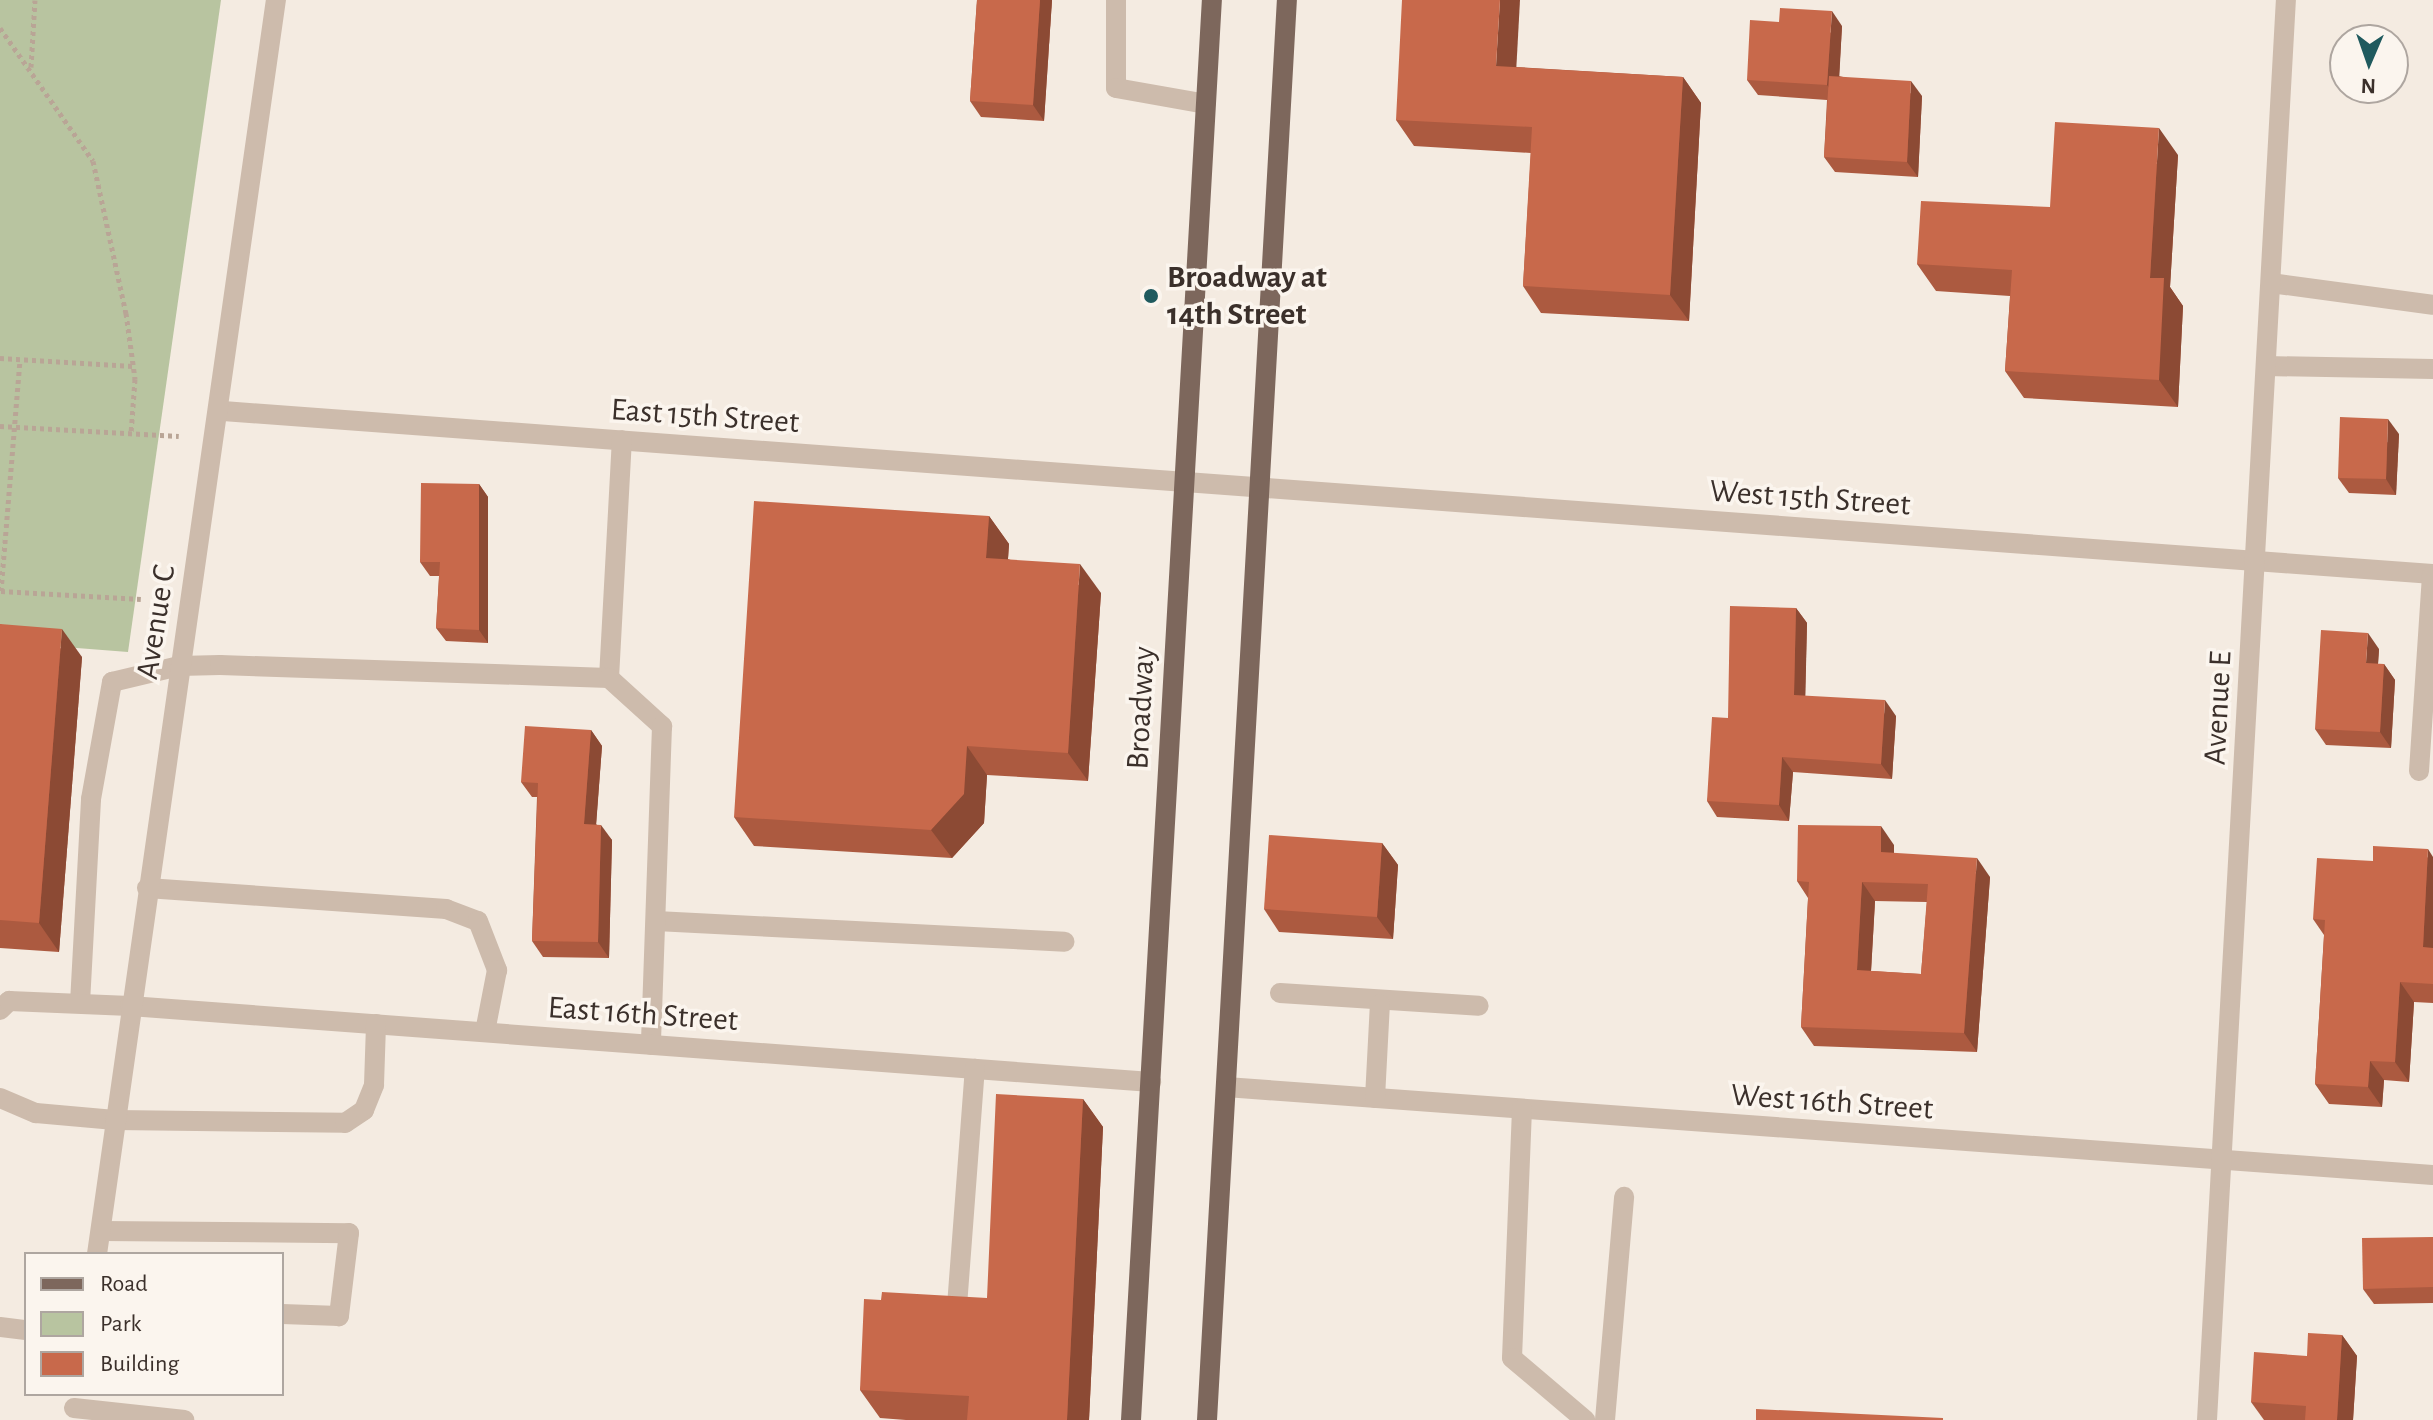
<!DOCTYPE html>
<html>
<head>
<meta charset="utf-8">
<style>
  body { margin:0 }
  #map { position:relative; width:2433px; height:1420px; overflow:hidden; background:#f4ebe1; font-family:"Alegreya Sans",sans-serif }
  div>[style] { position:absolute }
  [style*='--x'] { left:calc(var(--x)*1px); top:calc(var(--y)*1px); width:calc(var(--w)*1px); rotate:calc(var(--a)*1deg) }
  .green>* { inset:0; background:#b8c4a0 }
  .path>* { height:5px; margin-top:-2.5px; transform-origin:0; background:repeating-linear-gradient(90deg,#b9a596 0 4px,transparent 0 8px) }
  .minor>* { height:20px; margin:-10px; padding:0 10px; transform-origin:10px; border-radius:10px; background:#cdbbac }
  .major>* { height:20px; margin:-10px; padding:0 10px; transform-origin:10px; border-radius:10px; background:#7d675c }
  .wall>* { inset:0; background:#ac5a40 }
  .shaded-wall>* { inset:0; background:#8c4a34 }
  .building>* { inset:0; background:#c8694b }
  .dots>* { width:22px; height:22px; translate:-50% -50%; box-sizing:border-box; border:4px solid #fbf5ee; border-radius:50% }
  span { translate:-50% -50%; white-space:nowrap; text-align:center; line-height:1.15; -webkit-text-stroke:7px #fbf5ee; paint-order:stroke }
  .poi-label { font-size:32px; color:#3b302b; font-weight:700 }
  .left { translate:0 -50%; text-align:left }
  .street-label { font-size:32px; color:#3b302b }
  .legend { position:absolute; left:24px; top:1252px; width:260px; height:144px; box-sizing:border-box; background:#fbf5ee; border:2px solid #aea6a0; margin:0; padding:10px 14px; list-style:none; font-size:24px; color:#3b302b }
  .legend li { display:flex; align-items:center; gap:16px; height:40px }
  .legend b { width:40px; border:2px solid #aea6a0 }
  .north { position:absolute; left:2329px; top:24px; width:80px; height:80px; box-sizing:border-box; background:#fbf5ee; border:2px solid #aea6a0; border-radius:50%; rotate:182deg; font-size:22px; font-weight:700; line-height:32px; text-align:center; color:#3b302b }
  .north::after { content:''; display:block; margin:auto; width:28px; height:36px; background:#1f5a5e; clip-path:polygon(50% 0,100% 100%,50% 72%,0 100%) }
</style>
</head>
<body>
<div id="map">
  <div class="green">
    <div style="clip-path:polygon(0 0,221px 0,128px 652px,0 642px)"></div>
  </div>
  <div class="path">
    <div style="--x:0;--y:28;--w:162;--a:55"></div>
    <div style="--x:93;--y:161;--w:156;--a:77.8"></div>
    <div style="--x:126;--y:313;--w:67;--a:82.2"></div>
    <div style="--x:135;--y:379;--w:54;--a:94.2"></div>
    <div style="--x:31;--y:67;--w:67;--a:-86.6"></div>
    <div style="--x:0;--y:358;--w:133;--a:3.4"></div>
    <div style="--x:0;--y:426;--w:179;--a:3.2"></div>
    <div style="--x:1;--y:591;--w:232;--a:-85.3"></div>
    <div style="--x:1;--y:591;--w:140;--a:3.3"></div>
  </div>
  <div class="minor">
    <div style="--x:1116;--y:0;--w:88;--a:90"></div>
    <div style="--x:1116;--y:88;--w:91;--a:10.1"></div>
    <div style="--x:2271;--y:283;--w:163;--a:7.7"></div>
    <div style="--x:2266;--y:366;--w:167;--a:1"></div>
    <div style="--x:223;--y:411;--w:2216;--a:4.22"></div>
    <div style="--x:609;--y:678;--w:238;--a:-86.9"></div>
    <div style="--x:2419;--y:771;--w:197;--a:-86.2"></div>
    <div style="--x:147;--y:888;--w:300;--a:4"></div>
    <div style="--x:446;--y:909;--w:34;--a:21"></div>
    <div style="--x:478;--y:921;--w:53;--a:68.8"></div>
    <div style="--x:497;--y:970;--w:63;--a:101"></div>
    <div style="--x:656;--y:921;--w:409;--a:2.9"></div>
    <div style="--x:1280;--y:993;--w:199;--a:3.7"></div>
    <div style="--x:80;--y:1003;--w:204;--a:-86.9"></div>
    <div style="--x:91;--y:799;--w:119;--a:-79.8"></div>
    <div style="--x:112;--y:682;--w:69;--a:-13.4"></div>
    <div style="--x:179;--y:666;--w:41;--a:-1.4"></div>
    <div style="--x:220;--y:665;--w:389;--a:1.9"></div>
    <div style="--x:609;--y:678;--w:72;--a:42.2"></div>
    <div style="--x:662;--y:726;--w:319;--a:92"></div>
    <div style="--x:0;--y:1010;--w:13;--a:-45"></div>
    <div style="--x:9;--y:1001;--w:121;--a:2.4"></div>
    <div style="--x:130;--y:1006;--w:1024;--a:4.26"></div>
    <div style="--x:1226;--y:1087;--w:1210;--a:4.17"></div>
    <div style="--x:0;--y:1098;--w:39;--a:23"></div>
    <div style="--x:36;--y:1113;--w:79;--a:5.1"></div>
    <div style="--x:115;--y:1120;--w:230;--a:0.7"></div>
    <div style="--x:345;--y:1123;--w:23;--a:-34"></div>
    <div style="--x:364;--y:1110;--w:27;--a:-68"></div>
    <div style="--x:374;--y:1085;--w:61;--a:-88.1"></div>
    <div style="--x:1375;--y:1098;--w:94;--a:-87"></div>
    <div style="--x:1522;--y:1109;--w:249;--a:92.3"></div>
    <div style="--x:1512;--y:1358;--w:96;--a:40.3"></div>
    <div style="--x:101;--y:1231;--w:248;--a:0.5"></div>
    <div style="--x:349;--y:1233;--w:84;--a:96.9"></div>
    <div style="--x:339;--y:1316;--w:57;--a:-178"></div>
    <div style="--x:97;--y:1254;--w:1267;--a:-81.88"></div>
    <div style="--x:957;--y:1306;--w:238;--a:-85.7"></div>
    <div style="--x:0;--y:1327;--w:26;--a:7"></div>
    <div style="--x:74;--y:1408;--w:111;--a:6.2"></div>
    <div style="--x:1605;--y:1420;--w:224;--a:-85.1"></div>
    <div style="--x:2207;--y:1420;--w:1422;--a:-86.82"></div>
  </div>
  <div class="major">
    <div style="--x:1131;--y:1420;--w:1422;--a:-86.74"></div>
    <div style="--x:1207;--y:1420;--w:1422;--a:-86.78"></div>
  </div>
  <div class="wall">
    <div style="clip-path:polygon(977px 0,1052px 0,1044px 121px,981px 117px,970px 101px)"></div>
    <div style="clip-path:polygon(1842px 26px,1839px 76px,1922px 96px,1918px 177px,1835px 172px,1824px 157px,1827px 100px,1758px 95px,1747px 80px)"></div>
    <div style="clip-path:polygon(1516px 67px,1683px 77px,1701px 103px,1689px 321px,1541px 313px,1523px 286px,1531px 153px,1414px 146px,1396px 120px)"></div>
    <div style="clip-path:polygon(2178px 155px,2170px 287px,2183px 306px,2178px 407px,2024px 398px,2005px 371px,2010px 296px,1936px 291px,1917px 264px,2050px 207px)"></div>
    <div style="clip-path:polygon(2399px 434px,2396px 495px,2349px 493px,2338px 478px)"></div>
    <div style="clip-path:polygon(479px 484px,488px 497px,488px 643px,446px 641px,436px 628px,439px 576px,430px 576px,420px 562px)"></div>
    <div style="clip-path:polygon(989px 516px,1009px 544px,1008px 559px,1101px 593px,1088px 781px,987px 775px,984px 823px,952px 858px,754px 846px,734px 817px)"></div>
    <div style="clip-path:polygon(1796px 608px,1807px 623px,1805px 696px,1896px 716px,1892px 779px,1793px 772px,1789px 821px,1717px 817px,1707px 801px,1728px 718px)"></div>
    <div style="clip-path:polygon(0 624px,82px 657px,59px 952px,0 948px)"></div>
    <div style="clip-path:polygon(2379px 649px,2378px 664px,2384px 664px,2395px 680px,2391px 748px,2326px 745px,2315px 729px)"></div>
    <div style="clip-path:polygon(591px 730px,602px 746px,596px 824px,612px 840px,609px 958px,543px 957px,532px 941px,537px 797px,532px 797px,521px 782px)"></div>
    <div style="clip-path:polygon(1382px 843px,1398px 865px,1393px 939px,1279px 932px,1264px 909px)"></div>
    <div style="clip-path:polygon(evenodd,1894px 845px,1894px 853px,1990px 877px,1977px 1052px,1814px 1046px,1801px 1027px,1808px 898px,1797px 881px,1894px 845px,1875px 901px,1927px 902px,1921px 974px,1871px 971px,1875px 901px)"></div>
    <div style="clip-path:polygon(2433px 857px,2433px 1003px,2414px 1002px,2409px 1082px,2384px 1080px,2382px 1107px,2329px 1104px,2315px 1084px,2324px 935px,2313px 919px,2373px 861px)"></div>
    <div style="clip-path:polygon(1083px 1099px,1103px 1127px,1089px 1420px,906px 1420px,880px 1418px,860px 1390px,881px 1300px,987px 1298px)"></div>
    <div style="clip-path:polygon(2433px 1237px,2433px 1303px,2374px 1304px,2363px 1289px)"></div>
    <div style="clip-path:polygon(2342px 1335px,2357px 1356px,2353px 1420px,2264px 1420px,2251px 1402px,2307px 1356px)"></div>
  </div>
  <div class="shaded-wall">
    <div style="clip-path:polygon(1040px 0,1052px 0,1044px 121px,1033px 105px)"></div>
    <div style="clip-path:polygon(1500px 0,1520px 0,1515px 92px,1496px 66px)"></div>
    <div style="clip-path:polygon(1832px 11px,1842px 26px,1838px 100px,1827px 85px)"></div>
    <div style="clip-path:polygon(1683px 77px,1701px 103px,1689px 321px,1670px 295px)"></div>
    <div style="clip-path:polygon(1911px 81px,1922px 96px,1918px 177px,1907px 162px)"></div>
    <div style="clip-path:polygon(2159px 128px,2178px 155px,2170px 287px,2183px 306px,2178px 407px,2159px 380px,2150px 278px)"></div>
    <div style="clip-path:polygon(2388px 419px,2399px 434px,2396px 495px,2386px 479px)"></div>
    <div style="clip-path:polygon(479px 484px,488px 497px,488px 643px,479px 630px)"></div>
    <div style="clip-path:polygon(989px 516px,1009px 544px,1006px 587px,986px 558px)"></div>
    <div style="clip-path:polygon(1080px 564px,1101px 593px,1088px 781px,1068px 753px)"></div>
    <div style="clip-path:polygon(1796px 608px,1807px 623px,1805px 711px,1794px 695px)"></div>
    <div style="clip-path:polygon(62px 629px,82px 657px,59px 952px,39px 923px)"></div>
    <div style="clip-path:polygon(2368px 633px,2379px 649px,2377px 679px,2366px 663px)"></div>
    <div style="clip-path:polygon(2384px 664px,2395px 680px,2391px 748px,2380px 732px)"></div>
    <div style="clip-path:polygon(1885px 700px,1896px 716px,1892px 779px,1881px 764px)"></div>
    <div style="clip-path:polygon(591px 730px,602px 746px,595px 840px,584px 824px)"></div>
    <div style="clip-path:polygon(967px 746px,987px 775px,984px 823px,952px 858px,931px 830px)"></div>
    <div style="clip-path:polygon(1782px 757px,1793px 772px,1789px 821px,1779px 805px)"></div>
    <div style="clip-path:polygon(601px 825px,612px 840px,609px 958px,598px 942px)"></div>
    <div style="clip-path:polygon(1881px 826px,1894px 845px,1894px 871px,1881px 852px)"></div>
    <div style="clip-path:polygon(1382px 843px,1398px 865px,1393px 939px,1377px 917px)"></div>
    <div style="clip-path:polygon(2428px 849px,2433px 857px,2433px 962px,2423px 947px)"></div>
    <div style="clip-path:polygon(1977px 858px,1990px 877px,1977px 1052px,1964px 1033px)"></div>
    <div style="clip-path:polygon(1862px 882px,1875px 901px,1870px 989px,1857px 970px)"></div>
    <div style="clip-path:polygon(2400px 982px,2414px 1002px,2409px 1082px,2395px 1062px)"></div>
    <div style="clip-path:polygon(2370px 1061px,2384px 1080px,2382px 1107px,2368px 1087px)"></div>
    <div style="clip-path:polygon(1083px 1099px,1103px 1127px,1089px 1420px,1067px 1420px)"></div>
    <div style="clip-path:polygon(2342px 1335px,2357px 1356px,2353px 1420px,2337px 1420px)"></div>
  </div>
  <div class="building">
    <div style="clip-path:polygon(977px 0,1040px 0,1033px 105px,970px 101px)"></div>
    <div style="clip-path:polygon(1402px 0,1500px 0,1496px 66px,1683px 77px,1670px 295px,1523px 286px,1532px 127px,1396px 120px)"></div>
    <div style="clip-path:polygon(1780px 8px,1832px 11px,1827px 85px,1747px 80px,1750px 20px,1779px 22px)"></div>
    <div style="clip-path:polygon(1829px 76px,1911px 81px,1907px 162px,1824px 157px)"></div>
    <div style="clip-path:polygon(2055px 122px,2159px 128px,2150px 278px,2164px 278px,2159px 380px,2005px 371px,2012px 270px,1917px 264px,1921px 201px,2050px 207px)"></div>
    <div style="clip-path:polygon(2340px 417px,2388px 419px,2386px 479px,2338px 478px)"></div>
    <div style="clip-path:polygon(421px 483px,479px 484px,479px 630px,436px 628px,440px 562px,420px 562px)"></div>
    <div style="clip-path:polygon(754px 501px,989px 516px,986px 558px,1080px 564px,1068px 753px,967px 746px,964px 794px,931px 830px,734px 817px)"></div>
    <div style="clip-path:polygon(1730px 606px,1796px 608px,1794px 695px,1885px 700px,1881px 764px,1782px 757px,1779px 805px,1707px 801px,1712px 717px,1728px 718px)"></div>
    <div style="clip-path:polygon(0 624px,62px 629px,39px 923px,0 920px)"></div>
    <div style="clip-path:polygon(2321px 630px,2368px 633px,2366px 663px,2384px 664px,2380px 732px,2315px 729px)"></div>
    <div style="clip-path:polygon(525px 726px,591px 730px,584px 824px,601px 825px,598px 942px,532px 941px,538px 783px,521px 782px)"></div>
    <div style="clip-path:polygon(evenodd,1798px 825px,1881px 826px,1881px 852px,1977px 858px,1964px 1033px,1801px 1027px,1809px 882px,1797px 881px,1798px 825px,1862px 882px,1928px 884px,1921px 974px,1857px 970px,1862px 882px)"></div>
    <div style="clip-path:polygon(1269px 835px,1382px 843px,1377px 917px,1264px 909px)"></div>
    <div style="clip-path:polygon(2373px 846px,2428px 849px,2423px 947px,2433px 948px,2433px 984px,2400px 982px,2395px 1062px,2370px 1061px,2368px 1087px,2315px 1084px,2325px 920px,2313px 919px,2317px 858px,2373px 861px)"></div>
    <div style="clip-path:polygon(996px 1094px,1083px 1099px,1067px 1420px,967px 1420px,969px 1396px,860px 1390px,864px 1299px,881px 1300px,882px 1292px,987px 1298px)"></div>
    <div style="clip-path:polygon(2433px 1237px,2433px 1287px,2363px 1289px,2362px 1238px)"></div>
    <div style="clip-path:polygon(2308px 1333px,2342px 1335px,2337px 1420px,2305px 1420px,2306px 1406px,2251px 1402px,2254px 1352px,2307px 1356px)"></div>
    <div style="clip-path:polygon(1756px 1409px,1943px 1418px,1943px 1420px,1756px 1420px)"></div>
  </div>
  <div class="dots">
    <div style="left:1151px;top:296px;background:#1f5a5e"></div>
  </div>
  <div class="poi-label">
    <span class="left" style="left:1167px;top:296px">Broadway at<br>14th Street</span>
  </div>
  <div class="street-label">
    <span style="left:705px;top:416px;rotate:4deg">East 15th Street</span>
    <span style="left:1810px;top:498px;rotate:4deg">West 15th Street</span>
    <span style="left:156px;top:622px;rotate:-81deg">Avenue C</span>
    <span style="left:1141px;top:708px;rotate:-87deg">Broadway</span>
    <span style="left:2218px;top:708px;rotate:-87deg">Avenue E</span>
    <span style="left:643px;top:1014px;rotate:4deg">East 16th Street</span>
    <span style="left:1832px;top:1102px;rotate:4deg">West 16th Street</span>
  </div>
  <ul class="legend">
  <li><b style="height:10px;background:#7d675c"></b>Road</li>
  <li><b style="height:22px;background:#b8c4a0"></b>Park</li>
  <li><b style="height:22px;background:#c8694b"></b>Building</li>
  </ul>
  <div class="north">N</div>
</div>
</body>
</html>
